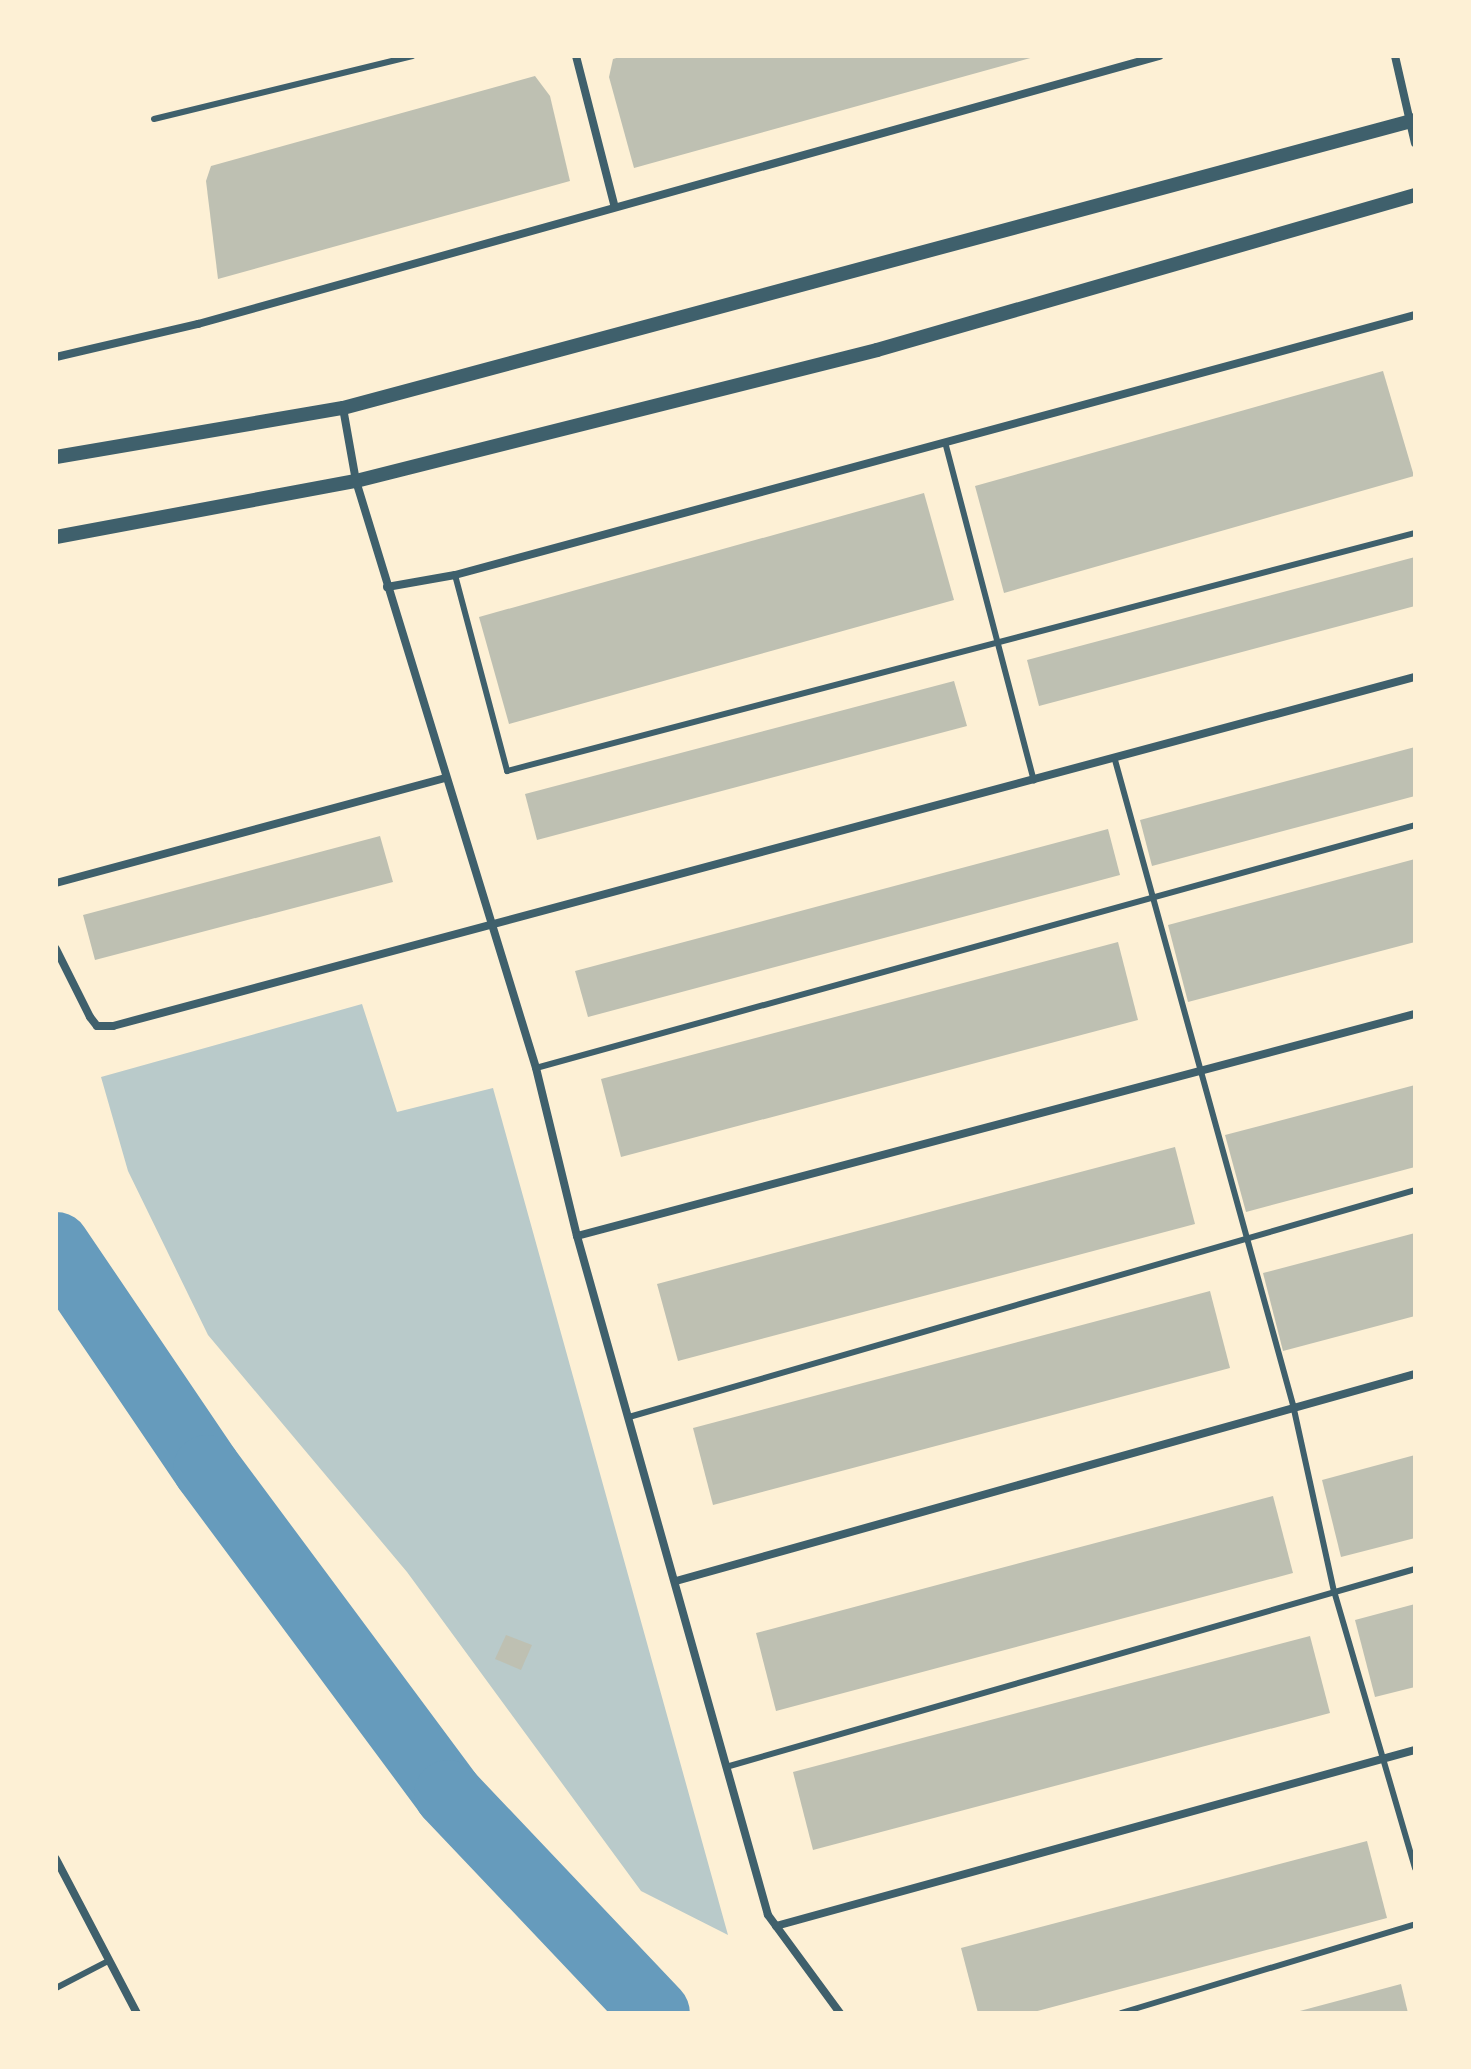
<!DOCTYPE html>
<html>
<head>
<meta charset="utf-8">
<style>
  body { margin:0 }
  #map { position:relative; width:1471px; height:2069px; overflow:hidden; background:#fdf0d5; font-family:"Playfair Display",serif }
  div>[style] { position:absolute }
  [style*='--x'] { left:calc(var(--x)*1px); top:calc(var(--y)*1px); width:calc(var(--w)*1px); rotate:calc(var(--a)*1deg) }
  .green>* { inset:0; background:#b9caca }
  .river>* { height:68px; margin:-34px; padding:0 34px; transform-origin:34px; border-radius:34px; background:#669bbc }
  .building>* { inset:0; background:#bec0b2 }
  .service>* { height:6px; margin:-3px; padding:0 3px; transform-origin:3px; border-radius:3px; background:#3f606c }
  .minor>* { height:8px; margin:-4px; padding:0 4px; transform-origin:4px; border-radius:4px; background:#3f606c }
  .tertiary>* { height:14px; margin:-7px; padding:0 7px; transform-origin:7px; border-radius:7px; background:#3f606c }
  span { translate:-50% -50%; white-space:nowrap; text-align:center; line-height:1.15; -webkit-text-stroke:7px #fdf0d5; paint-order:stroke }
  .frame { position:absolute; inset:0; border:58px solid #fdf0d5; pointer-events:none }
</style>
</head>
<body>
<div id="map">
  <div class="green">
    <div style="clip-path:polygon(362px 1004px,397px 1112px,493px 1088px,728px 1935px,641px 1891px,407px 1572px,208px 1335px,128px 1171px,101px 1077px)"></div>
  </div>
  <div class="river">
    <div style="--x:56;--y:1246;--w:269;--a:55.9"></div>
    <div style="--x:207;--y:1469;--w:405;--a:53.4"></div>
    <div style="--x:448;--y:1794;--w:302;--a:46.5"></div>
  </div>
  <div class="building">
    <div style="clip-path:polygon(623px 56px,1034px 56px,1034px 57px,634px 168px,609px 77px,613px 59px)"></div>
    <div style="clip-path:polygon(535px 76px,550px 96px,570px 181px,218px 279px,206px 181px,211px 166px)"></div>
    <div style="clip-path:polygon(1383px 371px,1414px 476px,1004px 593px,975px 486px)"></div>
    <div style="clip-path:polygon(924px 493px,954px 600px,509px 724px,479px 617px)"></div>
    <div style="clip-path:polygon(1415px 557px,1415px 606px,1039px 706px,1027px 660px)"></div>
    <div style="clip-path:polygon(954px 681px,967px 726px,537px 840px,525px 794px)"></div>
    <div style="clip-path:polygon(1415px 747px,1415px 796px,1152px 866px,1140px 820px)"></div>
    <div style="clip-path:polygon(1108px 829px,1120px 875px,588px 1017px,575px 971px)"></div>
    <div style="clip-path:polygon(380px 836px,393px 882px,95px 960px,83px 915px)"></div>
    <div style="clip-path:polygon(1415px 859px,1415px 942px,1188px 1002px,1168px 925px)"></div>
    <div style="clip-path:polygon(1118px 942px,1138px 1020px,621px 1157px,601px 1079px)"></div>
    <div style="clip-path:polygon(1415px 1085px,1415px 1167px,1246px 1212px,1225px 1135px)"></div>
    <div style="clip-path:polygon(1175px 1147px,1195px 1224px,678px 1361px,657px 1284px)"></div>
    <div style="clip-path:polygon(1415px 1233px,1415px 1316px,1283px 1351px,1263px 1273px)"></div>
    <div style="clip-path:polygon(1210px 1291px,1230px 1368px,713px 1505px,693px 1428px)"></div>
    <div style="clip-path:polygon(1415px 1455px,1415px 1538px,1341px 1557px,1322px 1480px)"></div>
    <div style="clip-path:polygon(1273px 1496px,1293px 1573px,776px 1711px,756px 1633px)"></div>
    <div style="clip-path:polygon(1415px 1604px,1415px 1687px,1375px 1697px,1355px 1620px)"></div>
    <div style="clip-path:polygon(506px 1635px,532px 1645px,521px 1670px,495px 1659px)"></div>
    <div style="clip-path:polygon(1310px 1636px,1330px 1713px,813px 1850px,793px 1772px)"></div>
    <div style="clip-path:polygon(1367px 1841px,1387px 1918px,1030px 2013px,978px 2013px,961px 1948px)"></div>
    <div style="clip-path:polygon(1401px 1984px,1408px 2013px,1296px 2013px,1296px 2012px)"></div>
  </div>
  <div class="service">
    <div style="--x:154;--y:119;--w:266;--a:-13.7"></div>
    <div style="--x:945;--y:442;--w:350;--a:75.3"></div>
    <div style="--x:455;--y:575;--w:203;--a:75.1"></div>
    <div style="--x:507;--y:771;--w:939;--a:-14.69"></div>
    <div style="--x:1115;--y:760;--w:669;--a:74.57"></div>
    <div style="--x:1293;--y:1405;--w:190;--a:77.6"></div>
    <div style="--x:1334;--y:1591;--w:289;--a:73.7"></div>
    <div style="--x:536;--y:1068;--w:912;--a:-15.45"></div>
    <div style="--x:629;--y:1417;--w:818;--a:-16.11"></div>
    <div style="--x:726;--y:1767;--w:717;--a:-16.03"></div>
    <div style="--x:56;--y:1988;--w:59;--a:-27.4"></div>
    <div style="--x:1121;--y:2013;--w:307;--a:-16.8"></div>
  </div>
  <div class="minor">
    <div style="--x:576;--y:56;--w:153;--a:75.6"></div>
    <div style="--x:1395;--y:56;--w:89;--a:77.1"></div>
    <div style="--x:56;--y:357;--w:146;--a:-13.1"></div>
    <div style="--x:198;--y:324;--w:998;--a:-15.58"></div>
    <div style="--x:343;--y:408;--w:74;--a:79.9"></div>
    <div style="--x:356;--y:481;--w:614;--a:72.95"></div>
    <div style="--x:536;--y:1068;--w:173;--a:76.3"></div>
    <div style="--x:577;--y:1236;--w:705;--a:74.29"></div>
    <div style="--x:768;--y:1915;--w:122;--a:53.7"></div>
    <div style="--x:387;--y:587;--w:69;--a:-10"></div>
    <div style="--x:455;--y:575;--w:995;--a:-15.15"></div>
    <div style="--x:56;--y:883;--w:404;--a:-15.1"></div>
    <div style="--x:56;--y:949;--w:76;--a:63.4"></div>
    <div style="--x:90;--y:1017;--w:11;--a:52"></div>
    <div style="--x:97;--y:1026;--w:16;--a:0"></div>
    <div style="--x:113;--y:1026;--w:1348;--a:-15.01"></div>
    <div style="--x:577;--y:1236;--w:867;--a:-14.84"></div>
    <div style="--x:676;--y:1581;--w:767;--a:-15.65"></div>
    <div style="--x:56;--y:1859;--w:174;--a:62.3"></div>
    <div style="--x:776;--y:1926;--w:663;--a:-15.4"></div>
  </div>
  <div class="tertiary">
    <div style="--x:56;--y:457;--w:291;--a:-9.7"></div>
    <div style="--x:343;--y:408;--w:1110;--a:-15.04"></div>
    <div style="--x:56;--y:537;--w:305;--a:-10.6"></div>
    <div style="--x:356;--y:481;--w:537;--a:-14.11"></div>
    <div style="--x:877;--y:350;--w:560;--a:-16.07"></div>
  </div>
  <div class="frame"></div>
</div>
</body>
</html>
